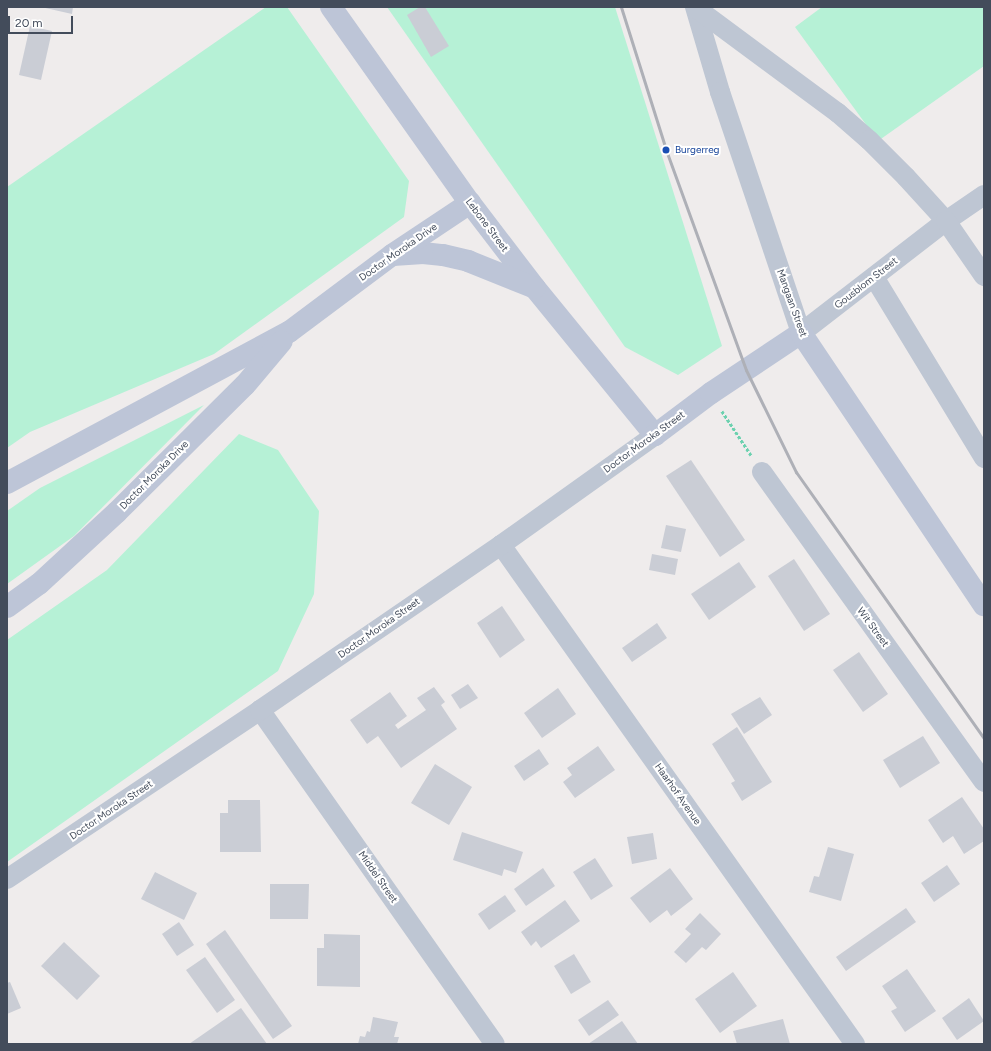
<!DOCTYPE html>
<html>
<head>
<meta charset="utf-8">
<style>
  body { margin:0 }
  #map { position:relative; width:991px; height:1051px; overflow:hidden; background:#efecec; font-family:Figtree,sans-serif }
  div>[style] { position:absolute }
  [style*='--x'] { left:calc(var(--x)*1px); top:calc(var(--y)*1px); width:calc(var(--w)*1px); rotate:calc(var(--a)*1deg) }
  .green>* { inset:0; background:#b6f1d6 }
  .building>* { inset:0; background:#cacdd5 }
  .path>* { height:2.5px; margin-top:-1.25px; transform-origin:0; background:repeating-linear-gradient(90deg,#6cd1af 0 3px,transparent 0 5px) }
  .street>* { height:20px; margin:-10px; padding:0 10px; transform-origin:10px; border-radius:10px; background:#bec6d3 }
  .secondary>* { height:22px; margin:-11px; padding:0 11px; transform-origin:11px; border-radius:11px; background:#bdc5d7 }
  .rail>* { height:3px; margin:-1.5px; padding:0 1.5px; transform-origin:1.5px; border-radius:1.5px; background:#aeb0b7 }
  .dots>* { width:11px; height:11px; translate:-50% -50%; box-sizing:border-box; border:2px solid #fff; border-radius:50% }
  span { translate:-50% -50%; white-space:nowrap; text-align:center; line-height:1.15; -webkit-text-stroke:4px #fff; paint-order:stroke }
  .transit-label { font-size:10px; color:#164399 }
  .left { translate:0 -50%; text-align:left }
  .street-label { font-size:10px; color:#434c5b }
  .frame { position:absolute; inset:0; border:8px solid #434c5b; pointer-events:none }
  .scale { position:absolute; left:8px; top:16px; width:65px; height:18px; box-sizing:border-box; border:2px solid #434c5b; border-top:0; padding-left:5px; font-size:12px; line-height:14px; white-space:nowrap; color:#434c5b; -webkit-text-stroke:3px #fff; paint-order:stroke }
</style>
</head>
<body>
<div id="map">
  <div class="green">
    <div style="clip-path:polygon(266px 7px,287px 7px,409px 181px,404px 217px,214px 354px,30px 432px,7px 448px,7px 187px)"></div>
    <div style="clip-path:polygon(387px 7px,615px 7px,722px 346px,678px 375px,625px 347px)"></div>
    <div style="clip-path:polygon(822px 7px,984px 7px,984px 66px,878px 141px,795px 27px)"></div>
    <div style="clip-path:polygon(204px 405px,74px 536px,7px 584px,7px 511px,40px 488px)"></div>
    <div style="clip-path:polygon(239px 434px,278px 450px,319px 511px,314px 594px,278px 671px,7px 862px,7px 640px,107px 570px)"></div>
  </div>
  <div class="building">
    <div style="clip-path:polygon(41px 7px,73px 7px,72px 14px)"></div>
    <div style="clip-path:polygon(420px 7px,425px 7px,449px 46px,431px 57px,407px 15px)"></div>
    <div style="clip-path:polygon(30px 26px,52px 31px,41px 80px,19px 75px)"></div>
    <div style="clip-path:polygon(691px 460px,745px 540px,720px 557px,666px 476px)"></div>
    <div style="clip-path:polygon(666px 525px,686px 529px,681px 552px,661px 548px)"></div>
    <div style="clip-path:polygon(652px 554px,678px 559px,675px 575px,649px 570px)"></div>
    <div style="clip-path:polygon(794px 559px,830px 614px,804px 631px,768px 576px)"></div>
    <div style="clip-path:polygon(739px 562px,756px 587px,709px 620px,691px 594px)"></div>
    <div style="clip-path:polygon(502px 606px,525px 640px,500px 658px,477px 623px)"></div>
    <div style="clip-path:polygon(657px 623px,667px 638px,632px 662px,622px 648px)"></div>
    <div style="clip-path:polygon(859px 652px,888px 694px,863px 712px,833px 670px)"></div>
    <div style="clip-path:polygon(468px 684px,478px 698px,460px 709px,451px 695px)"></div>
    <div style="clip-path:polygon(434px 687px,445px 702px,441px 705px,457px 729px,401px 768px,378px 736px,367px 744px,350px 720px,390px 692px,407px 716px,395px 725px,398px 729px,426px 710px,417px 698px)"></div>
    <div style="clip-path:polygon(558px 688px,576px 714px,542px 738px,524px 713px)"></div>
    <div style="clip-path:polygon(760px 697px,772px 715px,744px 734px,731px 714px)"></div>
    <div style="clip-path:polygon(737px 727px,772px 782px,742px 801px,731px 783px,735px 781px,712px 744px)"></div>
    <div style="clip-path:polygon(923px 736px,940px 763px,900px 788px,883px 760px)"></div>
    <div style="clip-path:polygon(598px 746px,615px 770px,575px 798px,563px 782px,572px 775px,567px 768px)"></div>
    <div style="clip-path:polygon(539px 749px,549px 764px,524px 781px,514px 766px)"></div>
    <div style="clip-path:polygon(435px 764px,472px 787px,449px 825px,411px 803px)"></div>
    <div style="clip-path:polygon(962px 797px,984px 829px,984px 841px,964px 854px,953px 836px,943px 843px,928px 820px)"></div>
    <div style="clip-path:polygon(228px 800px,260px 800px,261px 852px,220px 852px,220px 813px,228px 813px)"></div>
    <div style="clip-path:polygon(462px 832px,523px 852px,516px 873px,504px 869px,502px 876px,453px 860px)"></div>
    <div style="clip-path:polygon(653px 833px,657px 859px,632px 864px,627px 837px)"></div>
    <div style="clip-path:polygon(828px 847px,854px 854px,841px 901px,809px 892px,814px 876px,819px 877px)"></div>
    <div style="clip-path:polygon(595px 858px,613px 886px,591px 900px,573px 872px)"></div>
    <div style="clip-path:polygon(947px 865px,960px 884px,934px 902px,921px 883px)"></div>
    <div style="clip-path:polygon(543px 868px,555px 886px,526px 906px,514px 889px)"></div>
    <div style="clip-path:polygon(670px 868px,693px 899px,671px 916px,667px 910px,650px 923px,630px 898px)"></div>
    <div style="clip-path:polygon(155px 872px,197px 893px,184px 920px,141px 899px)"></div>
    <div style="clip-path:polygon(270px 884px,309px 884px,308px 919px,270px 919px)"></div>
    <div style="clip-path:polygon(505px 895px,516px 911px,489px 930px,478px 914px)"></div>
    <div style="clip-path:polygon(565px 900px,580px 921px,541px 948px,536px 941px,531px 946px,521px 932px)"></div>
    <div style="clip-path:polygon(906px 908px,916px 922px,846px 971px,836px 957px)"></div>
    <div style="clip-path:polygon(700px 913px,721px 934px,706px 950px,702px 947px,686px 963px,674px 952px,691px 934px,685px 929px)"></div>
    <div style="clip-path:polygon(179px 922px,194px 945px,177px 956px,162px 934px)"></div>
    <div style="clip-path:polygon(225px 930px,292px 1026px,273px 1039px,206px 944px)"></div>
    <div style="clip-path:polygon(324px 934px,360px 935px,360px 987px,317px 986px,317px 948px,324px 948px)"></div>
    <div style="clip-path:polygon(64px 942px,100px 976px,77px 1000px,41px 966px)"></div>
    <div style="clip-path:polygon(574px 954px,591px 982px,571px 994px,554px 966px)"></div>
    <div style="clip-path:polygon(205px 957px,235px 1000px,217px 1013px,186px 970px)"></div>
    <div style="clip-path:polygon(907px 969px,936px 1011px,905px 1032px,891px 1011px,897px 1008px,882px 986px)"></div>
    <div style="clip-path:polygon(733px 972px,757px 1006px,720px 1033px,695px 999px)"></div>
    <div style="clip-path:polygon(10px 982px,21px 1008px,7px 1014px,7px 983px)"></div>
    <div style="clip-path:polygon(969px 998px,984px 1021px,957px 1040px,942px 1018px)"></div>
    <div style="clip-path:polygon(608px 1000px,619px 1015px,589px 1036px,578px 1020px)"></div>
    <div style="clip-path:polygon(241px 1008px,267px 1044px,189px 1044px)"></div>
    <div style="clip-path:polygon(373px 1017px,398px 1022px,394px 1037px,399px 1037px,397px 1044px,358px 1044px,360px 1036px,365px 1037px,367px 1031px,370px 1032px)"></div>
    <div style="clip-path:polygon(783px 1019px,790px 1044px,737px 1044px,733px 1031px)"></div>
    <div style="clip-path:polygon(622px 1021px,638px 1044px,588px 1044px)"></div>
  </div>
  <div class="path">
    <div style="--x:722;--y:411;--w:53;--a:56.6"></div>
  </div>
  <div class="street">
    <div style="--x:695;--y:7;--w:89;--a:73.6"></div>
    <div style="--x:720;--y:92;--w:254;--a:71.4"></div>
    <div style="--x:801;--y:333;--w:183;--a:-37.7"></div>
    <div style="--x:946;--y:221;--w:46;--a:-34.4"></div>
    <div style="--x:696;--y:8;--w:177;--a:36.5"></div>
    <div style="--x:838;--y:113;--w:41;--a:41.1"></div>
    <div style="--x:869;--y:140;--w:52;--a:45"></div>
    <div style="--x:906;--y:177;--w:59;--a:47.7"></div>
    <div style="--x:946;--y:221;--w:67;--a:55.4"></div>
    <div style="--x:874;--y:277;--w:212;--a:58.7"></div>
    <div style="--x:762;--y:472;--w:381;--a:54.4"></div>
    <div style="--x:501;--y:545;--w:612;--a:54.65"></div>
    <div style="--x:260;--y:710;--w:408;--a:54.9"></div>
    <div style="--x:7;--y:879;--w:304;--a:-33.7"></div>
    <div style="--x:260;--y:710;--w:292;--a:-34.4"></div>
    <div style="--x:501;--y:545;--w:189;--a:-35.5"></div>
  </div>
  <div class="secondary">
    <div style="--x:331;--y:7;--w:240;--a:54.7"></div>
    <div style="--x:470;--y:203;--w:107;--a:52.6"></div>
    <div style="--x:535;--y:288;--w:190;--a:50.8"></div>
    <div style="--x:655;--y:435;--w:70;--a:-36.9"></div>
    <div style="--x:711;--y:393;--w:108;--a:-33.7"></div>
    <div style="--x:801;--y:333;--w:328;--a:56.1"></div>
    <div style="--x:393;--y:255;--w:30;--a:-4"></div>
    <div style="--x:423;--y:253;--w:20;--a:6"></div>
    <div style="--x:443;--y:255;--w:26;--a:13"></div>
    <div style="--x:468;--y:261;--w:72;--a:21.9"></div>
    <div style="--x:7;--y:483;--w:320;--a:-28.2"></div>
    <div style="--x:289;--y:332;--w:129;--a:-36.8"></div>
    <div style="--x:392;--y:255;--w:94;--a:-33.7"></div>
    <div style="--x:7;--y:607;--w:39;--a:-36"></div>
    <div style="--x:39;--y:584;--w:106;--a:-42.7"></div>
    <div style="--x:117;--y:512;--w:180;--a:-44.8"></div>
    <div style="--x:245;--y:385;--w:57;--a:-49.9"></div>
  </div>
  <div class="rail">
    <div style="--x:621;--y:7;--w:150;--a:72.5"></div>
    <div style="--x:666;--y:150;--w:234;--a:70"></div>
    <div style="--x:746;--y:370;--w:114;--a:63.9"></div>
    <div style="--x:796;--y:472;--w:327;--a:54.8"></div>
  </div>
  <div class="dots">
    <div style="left:666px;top:150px;background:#1a4fb4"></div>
  </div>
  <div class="transit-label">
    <span class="left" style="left:675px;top:150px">Burgerreg</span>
  </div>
  <div class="street-label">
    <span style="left:487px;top:225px;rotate:53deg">Lebone Street</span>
    <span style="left:398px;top:252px;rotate:-35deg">Doctor Moroka Drive</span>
    <span style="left:866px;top:283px;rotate:-38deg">Gousblom Street</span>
    <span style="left:792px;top:303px;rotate:70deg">Mangaan Street</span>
    <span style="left:644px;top:442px;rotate:-36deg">Doctor Moroka Street</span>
    <span style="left:154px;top:475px;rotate:-45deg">Doctor Moroka Drive</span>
    <span style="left:873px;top:627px;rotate:54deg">Wit Street</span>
    <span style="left:379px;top:628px;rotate:-35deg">Doctor Moroka Street</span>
    <span style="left:678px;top:794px;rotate:55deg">Haarhof Avenue</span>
    <span style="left:111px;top:810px;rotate:-34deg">Doctor Moroka Street</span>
    <span style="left:378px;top:877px;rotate:55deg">Middel Street</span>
  </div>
  <div class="frame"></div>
  <div class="scale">20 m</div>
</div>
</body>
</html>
